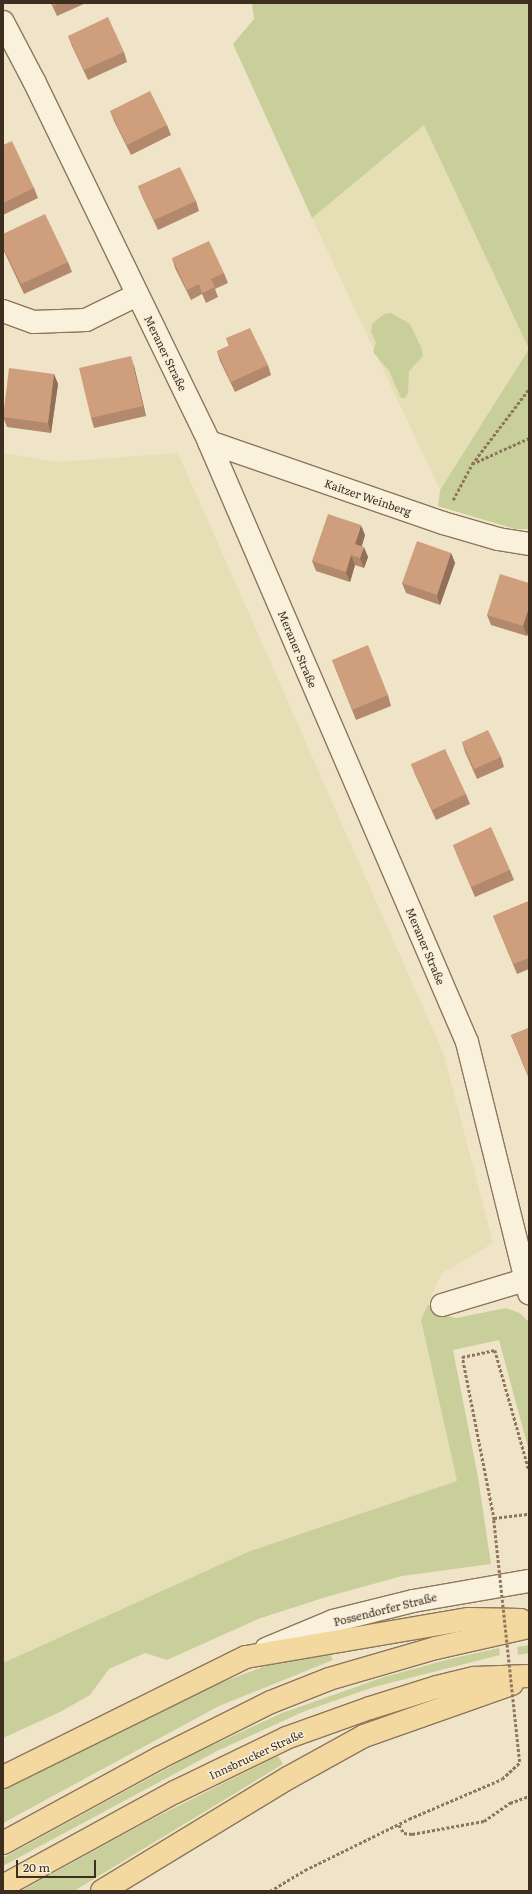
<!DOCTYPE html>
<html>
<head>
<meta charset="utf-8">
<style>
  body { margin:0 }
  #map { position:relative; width:532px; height:1894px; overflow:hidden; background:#f0e4c8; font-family:Literata,serif }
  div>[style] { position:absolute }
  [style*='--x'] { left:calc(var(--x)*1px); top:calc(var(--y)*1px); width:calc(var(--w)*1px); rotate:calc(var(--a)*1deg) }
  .farmland>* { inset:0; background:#e6deb5 }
  .green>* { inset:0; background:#c9cf9b }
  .path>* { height:2.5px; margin-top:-1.25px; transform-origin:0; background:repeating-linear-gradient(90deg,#8d765c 0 3px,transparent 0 5px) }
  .roads { filter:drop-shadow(1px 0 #8d765c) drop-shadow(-1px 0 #8d765c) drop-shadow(0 1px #8d765c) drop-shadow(0 -1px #8d765c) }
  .minor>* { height:22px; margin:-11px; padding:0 11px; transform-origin:11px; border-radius:11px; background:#faf1dc }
  .major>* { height:22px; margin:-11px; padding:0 11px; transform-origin:11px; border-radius:11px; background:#f3d9a0 }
  .path-bridge>* { height:2.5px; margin-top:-1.25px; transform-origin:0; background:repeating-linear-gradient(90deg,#8d765c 0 3px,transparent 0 5px) }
  .wall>* { inset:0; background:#b2896c }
  .shaded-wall>* { inset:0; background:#916f58 }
  .building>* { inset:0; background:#cf9f7d }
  span { translate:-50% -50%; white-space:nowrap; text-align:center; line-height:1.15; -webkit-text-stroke:3px #f7eed8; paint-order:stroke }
  .street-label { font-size:11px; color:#3d2e20 }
  .frame { position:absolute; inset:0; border:4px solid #3d2e20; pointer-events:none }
  .scale { position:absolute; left:16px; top:1860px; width:80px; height:18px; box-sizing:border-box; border:2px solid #3d2e20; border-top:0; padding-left:5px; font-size:12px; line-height:14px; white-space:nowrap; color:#3d2e20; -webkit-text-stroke:3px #f7eed8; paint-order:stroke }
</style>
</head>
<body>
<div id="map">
  <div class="farmland">
    <div style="clip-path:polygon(424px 124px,529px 349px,440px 490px,312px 218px)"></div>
    <div style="clip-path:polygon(3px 453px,58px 462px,178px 453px,444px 1055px,493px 1243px,441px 1274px,421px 1320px,457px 1481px,250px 1551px,3px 1663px)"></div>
  </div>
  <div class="green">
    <div style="clip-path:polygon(252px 3px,529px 3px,529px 529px,515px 529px,438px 506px,440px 490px,529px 349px,424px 125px,312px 218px,233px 44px,254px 19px)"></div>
    <div style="clip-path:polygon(391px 313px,410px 324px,421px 347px,423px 356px,409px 371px,408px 393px,405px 398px,401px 398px,389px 371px,373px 352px,376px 342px,371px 332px,372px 324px,384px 314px)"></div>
    <div style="clip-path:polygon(428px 1304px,439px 1314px,456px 1318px,506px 1308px,520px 1313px,529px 1322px,529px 1451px,499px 1340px,453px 1350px,478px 1477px,491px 1564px,402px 1576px,326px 1597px,258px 1619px,167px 1660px,145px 1653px,109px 1669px,90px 1695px,60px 1712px,3px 1738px,3px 1663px,250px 1551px,457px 1481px,421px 1320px)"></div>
    <div style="clip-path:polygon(529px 1645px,529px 1653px,518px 1655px,517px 1647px)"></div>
    <div style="clip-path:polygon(499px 1648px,500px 1655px,374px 1687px,305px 1711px,217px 1751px,3px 1866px,3px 1858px,65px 1824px,194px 1754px,282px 1713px,384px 1677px,450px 1659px)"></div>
    <div style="clip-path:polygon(328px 1649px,333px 1660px,219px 1706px,3px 1823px,3px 1789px,212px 1686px,268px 1665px)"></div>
    <div style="clip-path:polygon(278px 1756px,283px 1764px,74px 1891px,21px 1891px,152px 1819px)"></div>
  </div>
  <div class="path">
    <div style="--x:472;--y:464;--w:63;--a:-24.5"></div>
    <div style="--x:453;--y:500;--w:41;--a:-62.2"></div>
    <div style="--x:472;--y:464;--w:94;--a:-52.8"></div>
    <div style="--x:494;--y:1518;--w:35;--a:-7"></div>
    <div style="--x:494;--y:1520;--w:166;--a:-101.1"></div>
    <div style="--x:462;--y:1357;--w:34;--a:-12"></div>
    <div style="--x:495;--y:1350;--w:125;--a:74.2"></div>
    <div style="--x:399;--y:1825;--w:9;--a:58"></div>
    <div style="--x:404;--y:1833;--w:8;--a:7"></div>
    <div style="--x:412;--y:1834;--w:73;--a:-10.2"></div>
    <div style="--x:484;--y:1821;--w:32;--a:-35"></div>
    <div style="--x:510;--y:1803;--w:20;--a:-20"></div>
    <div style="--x:270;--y:1891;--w:41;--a:-31"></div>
    <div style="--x:305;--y:1870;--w:116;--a:-26.1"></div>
    <div style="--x:409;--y:1819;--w:101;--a:-23.3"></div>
    <div style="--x:502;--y:1779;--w:25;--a:-43"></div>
  </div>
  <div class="roads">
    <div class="minor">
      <div style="--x:3;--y:22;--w:67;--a:62.3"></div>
      <div style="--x:34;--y:81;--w:401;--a:64.1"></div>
      <div style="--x:209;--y:442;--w:653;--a:66.73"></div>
      <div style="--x:467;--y:1042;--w:259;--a:76.1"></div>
      <div style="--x:3;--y:311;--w:32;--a:20"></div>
      <div style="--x:33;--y:322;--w:53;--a:-2.2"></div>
      <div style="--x:86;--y:320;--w:57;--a:-26.1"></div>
      <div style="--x:209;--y:442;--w:248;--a:19.1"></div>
      <div style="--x:443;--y:523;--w:57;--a:16.2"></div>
      <div style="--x:498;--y:539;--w:31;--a:9"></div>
      <div style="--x:442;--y:1305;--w:87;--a:-16.8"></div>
      <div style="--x:266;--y:1649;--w:73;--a:-22.7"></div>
      <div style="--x:333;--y:1621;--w:82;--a:-14"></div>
      <div style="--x:413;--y:1601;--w:118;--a:-9.8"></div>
    </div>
    <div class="major">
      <div style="--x:3;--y:1777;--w:271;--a:-26.3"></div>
      <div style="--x:246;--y:1657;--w:226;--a:-9.7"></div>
      <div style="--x:469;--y:1619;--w:52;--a:1.1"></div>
      <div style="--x:3;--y:1843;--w:178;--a:-28.6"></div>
      <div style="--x:159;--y:1758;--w:125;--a:-26.6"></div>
      <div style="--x:271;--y:1702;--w:62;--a:-21.6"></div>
      <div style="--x:329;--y:1679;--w:111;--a:-16.2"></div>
      <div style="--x:436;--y:1648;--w:95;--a:-12.7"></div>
      <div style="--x:3;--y:1886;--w:196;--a:-28.7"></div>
      <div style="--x:175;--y:1792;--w:123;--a:-25.9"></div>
      <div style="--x:286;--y:1738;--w:89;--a:-19.7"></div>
      <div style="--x:370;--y:1708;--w:70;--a:-17.4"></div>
      <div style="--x:437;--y:1687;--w:38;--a:-14"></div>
      <div style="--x:474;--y:1678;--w:55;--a:-2.1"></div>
      <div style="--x:102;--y:1891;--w:218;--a:-31.3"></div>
      <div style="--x:288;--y:1778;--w:87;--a:-28.9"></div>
      <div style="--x:364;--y:1736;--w:157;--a:-19.4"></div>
    </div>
  </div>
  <div class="path-bridge">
    <div style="--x:494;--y:1520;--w:243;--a:83.9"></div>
  </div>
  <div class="wall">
    <div style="clip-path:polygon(51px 3px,86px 3px,57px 16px)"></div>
    <div style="clip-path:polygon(68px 36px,124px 52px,127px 62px,88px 80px,72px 46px)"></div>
    <div style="clip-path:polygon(110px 111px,167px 125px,171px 135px,131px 155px,114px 121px)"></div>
    <div style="clip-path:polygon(3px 145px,34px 188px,38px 198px,3px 215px)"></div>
    <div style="clip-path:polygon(138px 186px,196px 201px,199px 211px,158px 230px,142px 196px)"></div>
    <div style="clip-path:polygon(3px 234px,68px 262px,72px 272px,24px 294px,3px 249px)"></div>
    <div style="clip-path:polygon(172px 258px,224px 273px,228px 283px,215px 289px,218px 297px,206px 303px,202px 294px,191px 300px,175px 268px)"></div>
    <div style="clip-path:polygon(226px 338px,268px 365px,271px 375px,235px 392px,220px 361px,217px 351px,229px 346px)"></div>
    <div style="clip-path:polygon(134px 366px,146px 416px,94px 428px,91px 418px)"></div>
    <div style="clip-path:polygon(54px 374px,58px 384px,51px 433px,7px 427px,3px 417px)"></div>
    <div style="clip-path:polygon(365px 535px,362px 546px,368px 557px,364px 568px,355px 565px,350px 582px,316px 571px,312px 561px)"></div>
    <div style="clip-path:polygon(451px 553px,455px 563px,440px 605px,406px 593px,402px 583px)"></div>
    <div style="clip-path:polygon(529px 583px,529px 629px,527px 636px,491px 625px,487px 615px)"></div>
    <div style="clip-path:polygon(332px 660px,388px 695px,391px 706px,356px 720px)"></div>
    <div style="clip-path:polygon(462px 742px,501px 757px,504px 767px,477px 779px,465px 752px)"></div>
    <div style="clip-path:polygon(411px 764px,466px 794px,470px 804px,436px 820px,415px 774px)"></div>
    <div style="clip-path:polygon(453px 845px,510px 870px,514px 880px,475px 897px,457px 855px)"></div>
    <div style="clip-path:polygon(529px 901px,529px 969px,517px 974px,493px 916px)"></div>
    <div style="clip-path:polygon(529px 1028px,529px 1079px,511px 1035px)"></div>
  </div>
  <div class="shaded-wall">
    <div style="clip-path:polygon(131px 356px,134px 366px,146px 416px,143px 406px)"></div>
    <div style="clip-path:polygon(54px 374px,58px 384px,51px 433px,48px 423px)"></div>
    <div style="clip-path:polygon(361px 525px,365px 535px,359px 554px,355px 544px)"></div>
    <div style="clip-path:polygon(364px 547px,368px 557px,364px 568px,360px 558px)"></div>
    <div style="clip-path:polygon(451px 553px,455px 563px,440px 605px,437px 595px)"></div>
    <div style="clip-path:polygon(351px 555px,355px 565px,350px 582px,346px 572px)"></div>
    <div style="clip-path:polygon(529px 607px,529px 629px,527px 636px,523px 626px)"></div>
  </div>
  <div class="building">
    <div style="clip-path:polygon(52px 3px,60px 3px,54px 6px)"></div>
    <div style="clip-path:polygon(108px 17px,124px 52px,84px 70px,68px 36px)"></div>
    <div style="clip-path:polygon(150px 91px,167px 125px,127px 145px,110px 111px)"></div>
    <div style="clip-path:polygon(12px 141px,34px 188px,3px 203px,3px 145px)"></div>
    <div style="clip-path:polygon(180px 167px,196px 201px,154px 220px,138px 186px)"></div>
    <div style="clip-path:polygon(45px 214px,68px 262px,21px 284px,3px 247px,3px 234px)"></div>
    <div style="clip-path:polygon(209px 241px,224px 273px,211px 279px,215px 287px,202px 293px,199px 284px,187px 290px,172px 258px)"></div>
    <div style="clip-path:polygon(250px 328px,268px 365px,231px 382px,217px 351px,230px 345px,226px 338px)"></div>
    <div style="clip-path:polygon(131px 356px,143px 406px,91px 418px,79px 368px)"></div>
    <div style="clip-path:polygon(9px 368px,54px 374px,48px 423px,3px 417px)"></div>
    <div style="clip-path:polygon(328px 514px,361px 525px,355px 544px,364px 547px,360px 558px,351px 555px,346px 572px,312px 561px)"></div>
    <div style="clip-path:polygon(417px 541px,451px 553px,437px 595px,402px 583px)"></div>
    <div style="clip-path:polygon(500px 574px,529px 583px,529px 607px,523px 626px,487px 615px)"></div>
    <div style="clip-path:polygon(368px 645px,388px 695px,352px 710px,332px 660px)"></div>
    <div style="clip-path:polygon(488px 730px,501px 757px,474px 769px,462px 742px)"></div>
    <div style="clip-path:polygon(445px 749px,466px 794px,432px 810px,411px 764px)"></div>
    <div style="clip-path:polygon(491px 827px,510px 870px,471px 887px,453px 845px)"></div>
    <div style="clip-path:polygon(529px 901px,529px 958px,513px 964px,493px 916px)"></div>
    <div style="clip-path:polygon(529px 1028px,529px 1078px,511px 1035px)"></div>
  </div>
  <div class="street-label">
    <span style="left:166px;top:353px;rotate:64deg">Meraner Straße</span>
    <span style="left:368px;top:497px;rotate:19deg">Kaitzer Weinberg</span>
    <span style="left:298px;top:649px;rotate:67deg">Meraner Straße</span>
    <span style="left:426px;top:946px;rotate:67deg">Meraner Straße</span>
    <span style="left:385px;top:1609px;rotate:-14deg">Possendorfer Straße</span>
    <span style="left:256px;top:1754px;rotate:-25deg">Innsbrucker Straße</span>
  </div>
  <div class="frame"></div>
  <div class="scale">20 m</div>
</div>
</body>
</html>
